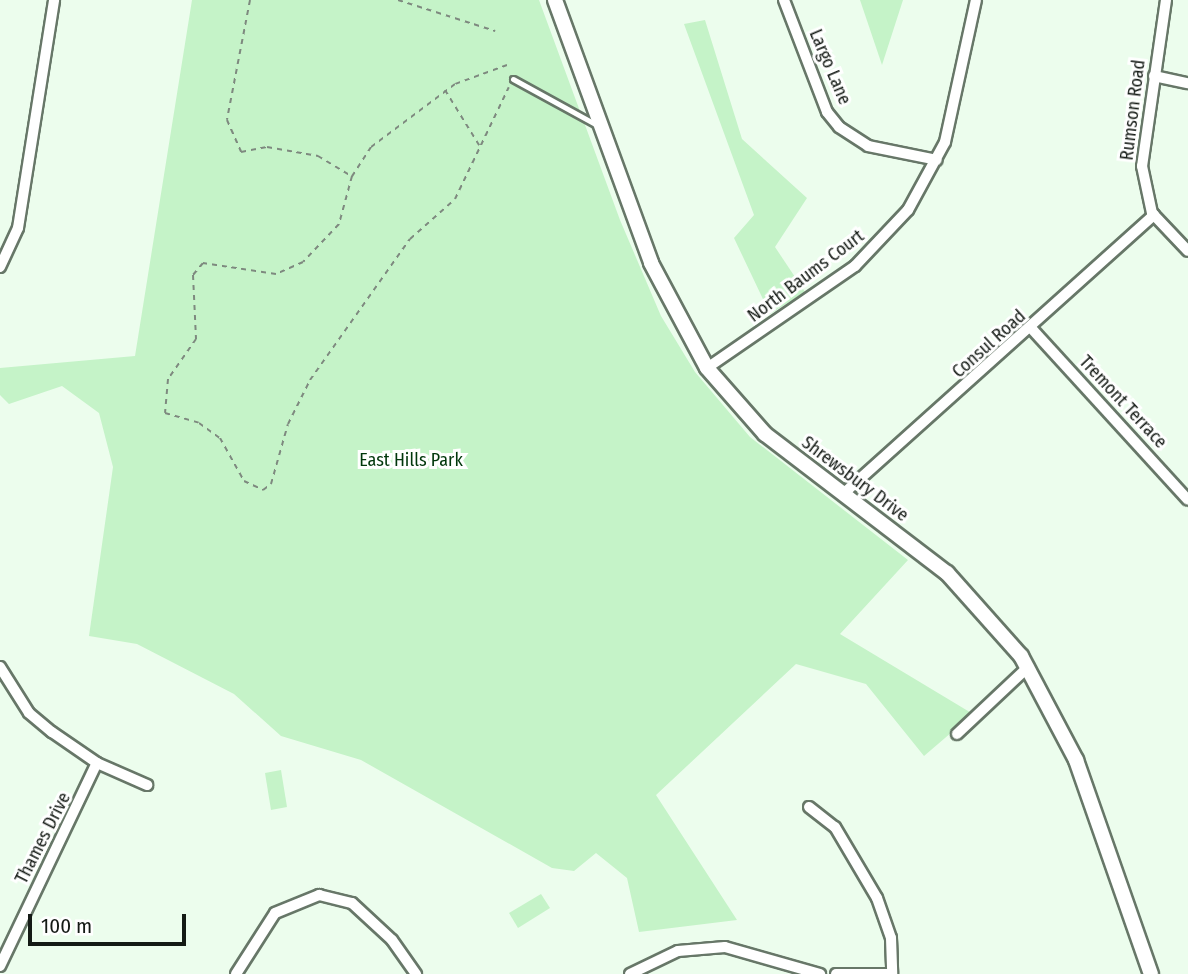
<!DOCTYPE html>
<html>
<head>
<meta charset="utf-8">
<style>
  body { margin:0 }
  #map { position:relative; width:1188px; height:974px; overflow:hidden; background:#ecfded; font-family:"Fira Sans Condensed",sans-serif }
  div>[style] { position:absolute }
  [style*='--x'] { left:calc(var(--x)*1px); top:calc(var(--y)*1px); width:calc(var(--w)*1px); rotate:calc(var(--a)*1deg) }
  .green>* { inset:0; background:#c5f3c8 }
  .path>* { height:2px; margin-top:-1px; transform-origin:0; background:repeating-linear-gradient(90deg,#7e897f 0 5px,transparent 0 10px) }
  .roads { filter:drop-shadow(2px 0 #677768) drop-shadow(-2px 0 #677768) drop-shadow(0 2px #677768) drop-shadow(0 -2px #677768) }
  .lane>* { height:5px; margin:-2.5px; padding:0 2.5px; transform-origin:2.5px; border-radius:2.5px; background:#fff }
  .street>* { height:10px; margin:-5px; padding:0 5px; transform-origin:5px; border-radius:5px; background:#fff }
  .secondary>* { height:14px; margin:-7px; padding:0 7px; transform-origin:7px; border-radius:7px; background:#fff }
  span { translate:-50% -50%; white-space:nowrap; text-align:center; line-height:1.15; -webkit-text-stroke:6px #fff; paint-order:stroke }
  .street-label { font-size:18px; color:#141a15 }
  .park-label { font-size:18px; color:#00370b }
  .scale { position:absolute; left:28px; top:914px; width:158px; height:32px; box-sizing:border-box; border:4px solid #141a15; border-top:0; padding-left:9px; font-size:21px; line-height:24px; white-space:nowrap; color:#141a15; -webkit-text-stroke:5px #fff; paint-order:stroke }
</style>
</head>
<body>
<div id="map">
  <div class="green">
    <div style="clip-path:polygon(192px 0,539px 0,620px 220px,661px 316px,695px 372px,750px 437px,908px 560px,840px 634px,973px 714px,924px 756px,866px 684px,796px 664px,656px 795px,737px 920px,639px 932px,627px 878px,596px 853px,574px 871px,552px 868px,361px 760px,281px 736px,234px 694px,137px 644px,89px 636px,113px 467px,99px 413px,62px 386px,9px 404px,0 395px,0 368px,135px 356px)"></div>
    <div style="clip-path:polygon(860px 0,903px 0,882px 65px)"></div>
    <div style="clip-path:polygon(705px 20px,742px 139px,807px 198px,775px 247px,805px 292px,770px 314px,734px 238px,754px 215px,684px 24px)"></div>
    <div style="clip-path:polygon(281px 770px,287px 807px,271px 810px,265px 773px)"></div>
    <div style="clip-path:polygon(541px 894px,550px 908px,518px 928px,509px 913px)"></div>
  </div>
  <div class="path">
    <div style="--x:250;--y:0;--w:122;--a:100.9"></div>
    <div style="--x:227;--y:120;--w:35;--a:66"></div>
    <div style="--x:241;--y:152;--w:26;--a:-11"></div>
    <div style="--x:267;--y:147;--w:52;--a:10"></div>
    <div style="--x:318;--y:156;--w:39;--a:31"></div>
    <div style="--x:398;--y:0;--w:102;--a:17.7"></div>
    <div style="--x:507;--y:65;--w:55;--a:159.9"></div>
    <div style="--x:455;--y:84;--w:105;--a:143.1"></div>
    <div style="--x:371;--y:147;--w:35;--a:123"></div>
    <div style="--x:352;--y:176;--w:50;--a:105.2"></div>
    <div style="--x:339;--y:224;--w:52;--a:133.5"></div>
    <div style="--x:303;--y:262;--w:30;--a:156"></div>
    <div style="--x:276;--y:274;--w:74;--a:-171.4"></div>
    <div style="--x:203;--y:263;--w:16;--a:130"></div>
    <div style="--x:193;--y:275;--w:64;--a:87.3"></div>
    <div style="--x:196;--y:339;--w:49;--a:125"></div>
    <div style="--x:168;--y:379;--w:34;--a:95"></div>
    <div style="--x:165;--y:413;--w:35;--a:16"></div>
    <div style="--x:199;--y:423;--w:26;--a:36"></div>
    <div style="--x:220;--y:438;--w:49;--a:60.8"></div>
    <div style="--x:244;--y:481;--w:21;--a:25"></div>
    <div style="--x:263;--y:490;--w:10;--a:-37"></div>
    <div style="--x:271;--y:484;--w:62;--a:-74.2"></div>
    <div style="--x:288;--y:424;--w:49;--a:-63.4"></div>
    <div style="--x:310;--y:380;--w:173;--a:-54.7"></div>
    <div style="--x:410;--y:239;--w:60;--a:-41.6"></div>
    <div style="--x:455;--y:199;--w:124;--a:-64.3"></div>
    <div style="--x:445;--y:90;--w:65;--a:58.3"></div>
  </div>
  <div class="roads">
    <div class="lane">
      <div style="--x:513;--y:79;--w:96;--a:28.7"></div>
    </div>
    <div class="street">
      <div style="--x:784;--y:0;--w:120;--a:69"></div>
      <div style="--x:827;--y:112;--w:19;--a:51"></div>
      <div style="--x:839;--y:127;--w:35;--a:33"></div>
      <div style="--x:868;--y:146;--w:70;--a:11.5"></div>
      <div style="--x:1166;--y:0;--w:168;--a:98.2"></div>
      <div style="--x:1142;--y:166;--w:48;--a:78"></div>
      <div style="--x:1152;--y:213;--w:52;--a:46.5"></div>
      <div style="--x:1154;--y:76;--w:35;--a:12"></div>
      <div style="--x:0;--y:267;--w:43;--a:-65.2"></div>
      <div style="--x:18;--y:228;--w:231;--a:-81"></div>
      <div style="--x:1032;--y:329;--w:231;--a:47.6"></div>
      <div style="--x:707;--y:368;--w:180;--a:-34.6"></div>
      <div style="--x:855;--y:266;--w:77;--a:-46.6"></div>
      <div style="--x:908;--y:210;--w:77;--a:-61.4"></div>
      <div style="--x:945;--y:142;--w:145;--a:-77.7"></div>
      <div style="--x:843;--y:494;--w:418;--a:-41.9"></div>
      <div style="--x:0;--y:667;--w:54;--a:57.8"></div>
      <div style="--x:29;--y:713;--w:30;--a:40"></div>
      <div style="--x:52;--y:732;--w:55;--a:34.6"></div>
      <div style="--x:97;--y:763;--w:55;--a:23.7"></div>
      <div style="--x:957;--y:734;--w:98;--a:-43.3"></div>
      <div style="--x:809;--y:807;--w:33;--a:38"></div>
      <div style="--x:835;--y:827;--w:82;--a:59.4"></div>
      <div style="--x:877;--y:898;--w:42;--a:70.7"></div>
      <div style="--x:891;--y:938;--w:36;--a:88"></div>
      <div style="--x:0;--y:966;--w:225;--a:-64.5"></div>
      <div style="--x:236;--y:974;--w:72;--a:-57.4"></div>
      <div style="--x:275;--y:913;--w:48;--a:-22.2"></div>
      <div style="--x:319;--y:895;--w:34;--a:14"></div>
      <div style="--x:352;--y:903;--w:54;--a:42.8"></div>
      <div style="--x:392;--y:940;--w:42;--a:54.8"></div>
      <div style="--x:630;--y:974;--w:53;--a:-25.6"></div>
      <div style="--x:678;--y:951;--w:47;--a:-4.9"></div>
      <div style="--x:725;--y:947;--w:99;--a:15.9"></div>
      <div style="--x:836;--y:974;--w:51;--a:0"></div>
    </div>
    <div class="secondary">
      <div style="--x:555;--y:0;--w:280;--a:69.9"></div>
      <div style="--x:651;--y:263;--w:119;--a:61.9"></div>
      <div style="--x:707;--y:368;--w:88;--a:48.7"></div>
      <div style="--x:765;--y:434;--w:229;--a:37.4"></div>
      <div style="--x:947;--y:573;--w:111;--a:48.3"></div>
      <div style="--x:1021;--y:656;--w:118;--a:62.1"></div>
      <div style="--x:1076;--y:760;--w:227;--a:70.7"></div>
    </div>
  </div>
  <div class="street-label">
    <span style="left:830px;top:67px;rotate:67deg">Largo Lane</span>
    <span style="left:1133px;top:110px;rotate:-83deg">Rumson Road</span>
    <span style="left:806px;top:276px;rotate:-37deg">North Baums Court</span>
    <span style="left:989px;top:344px;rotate:-42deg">Consul Road</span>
    <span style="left:1123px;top:402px;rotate:47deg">Tremont Terrace</span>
    <span style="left:855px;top:479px;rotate:37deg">Shrewsbury Drive</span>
    <span style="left:43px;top:838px;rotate:-63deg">Thames Drive</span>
  </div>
  <div class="park-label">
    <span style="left:411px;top:460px">East Hills Park</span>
  </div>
  <div class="scale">100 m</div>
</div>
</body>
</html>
